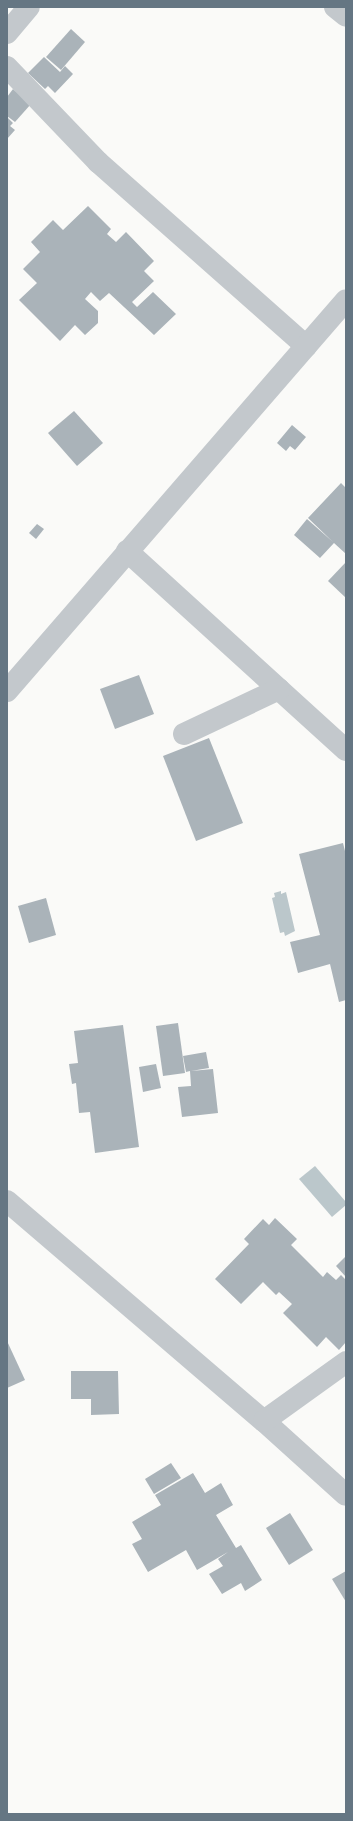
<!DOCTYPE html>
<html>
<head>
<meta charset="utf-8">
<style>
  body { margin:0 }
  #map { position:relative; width:353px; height:1821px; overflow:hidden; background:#fafaf8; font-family:"Roboto Condensed",sans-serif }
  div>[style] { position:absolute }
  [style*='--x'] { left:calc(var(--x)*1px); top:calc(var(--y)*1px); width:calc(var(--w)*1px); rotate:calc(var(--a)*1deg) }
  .water>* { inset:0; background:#bbc7cb }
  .building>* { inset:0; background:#aab3b9 }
  .minor>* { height:22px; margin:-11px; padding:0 11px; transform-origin:11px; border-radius:11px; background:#c3c8cc }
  span { translate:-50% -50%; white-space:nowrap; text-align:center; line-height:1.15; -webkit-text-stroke:4px #fff; paint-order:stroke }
  .frame { position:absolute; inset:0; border:8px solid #657683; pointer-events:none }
</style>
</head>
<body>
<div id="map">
  <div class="water">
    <div style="clip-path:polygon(281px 891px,281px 894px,286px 892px,295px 931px,285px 936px,284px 932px,280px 933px,272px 898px,275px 897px,274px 893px)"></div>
    <div style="clip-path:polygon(315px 1166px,346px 1202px,346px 1205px,332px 1217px,299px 1179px)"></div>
  </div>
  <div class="building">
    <div style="clip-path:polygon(71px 29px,85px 42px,61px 70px,46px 57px)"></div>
    <div style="clip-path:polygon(44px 57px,60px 72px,65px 66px,73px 74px,55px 93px,48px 86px,45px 89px,28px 73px)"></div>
    <div style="clip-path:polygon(13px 89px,31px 104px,15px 122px,7px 116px,7px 97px)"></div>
    <div style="clip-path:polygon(7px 117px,13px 123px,10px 126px,15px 130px,7px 139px)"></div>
    <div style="clip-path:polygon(88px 206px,111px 229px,107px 234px,116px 242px,126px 232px,154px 261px,144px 271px,154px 281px,132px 302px,137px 307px,153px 292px,176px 314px,154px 335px,109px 293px,100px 301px,91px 292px,85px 299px,98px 311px,98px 323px,85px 335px,75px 325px,60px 341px,19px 300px,37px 283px,23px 269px,40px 252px,31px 242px,53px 220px,63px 230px)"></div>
    <div style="clip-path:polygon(74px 411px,103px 443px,77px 466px,48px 433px)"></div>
    <div style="clip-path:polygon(292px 425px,306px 437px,295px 450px,290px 446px,286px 451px,277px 443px)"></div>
    <div style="clip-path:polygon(341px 483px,346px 488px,346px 554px,334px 543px,320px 558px,294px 535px,307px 519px,333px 542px,308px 518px)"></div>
    <div style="clip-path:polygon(37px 524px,44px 529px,36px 539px,29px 533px)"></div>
    <div style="clip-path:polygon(346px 562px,346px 598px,328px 581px)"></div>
    <div style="clip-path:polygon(139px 675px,154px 714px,115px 729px,100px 689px)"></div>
    <div style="clip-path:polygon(209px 738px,243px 823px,196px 841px,163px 756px)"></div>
    <div style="clip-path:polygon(343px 843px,346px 855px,346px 1000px,339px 1002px,330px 964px,298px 973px,290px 942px,320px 935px,299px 854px)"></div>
    <div style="clip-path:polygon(46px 898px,56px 935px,29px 943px,18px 906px)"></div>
    <div style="clip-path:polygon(178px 1023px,185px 1073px,163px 1076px,156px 1026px)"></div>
    <div style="clip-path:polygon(123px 1025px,139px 1147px,95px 1153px,90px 1112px,79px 1113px,76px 1083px,72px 1084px,69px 1064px,78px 1063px,74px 1031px)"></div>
    <div style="clip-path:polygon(206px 1052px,209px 1068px,191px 1071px,213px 1069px,218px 1113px,182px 1117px,178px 1087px,191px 1086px,190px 1071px,186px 1072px,183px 1056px)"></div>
    <div style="clip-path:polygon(156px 1064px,161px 1088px,143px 1092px,139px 1067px)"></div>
    <div style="clip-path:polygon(275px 1218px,297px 1239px,291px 1245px,323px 1277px,327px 1272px,336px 1280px,341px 1275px,346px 1280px,346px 1342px,339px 1350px,326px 1337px,317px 1347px,283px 1313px,292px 1304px,279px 1292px,276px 1295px,263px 1282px,241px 1304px,215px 1279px,249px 1244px,244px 1239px,263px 1219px,269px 1225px)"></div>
    <div style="clip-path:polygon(346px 1256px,346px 1277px,336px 1266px)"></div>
    <div style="clip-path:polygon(7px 1341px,25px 1380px,7px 1388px)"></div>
    <div style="clip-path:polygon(71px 1371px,118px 1371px,119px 1414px,91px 1415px,91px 1399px,71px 1399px)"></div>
    <div style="clip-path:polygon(171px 1463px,181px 1478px,154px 1494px,145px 1479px)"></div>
    <div style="clip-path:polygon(193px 1473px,205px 1493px,221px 1483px,233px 1505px,216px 1515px,236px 1548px,241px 1545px,262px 1580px,245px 1591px,241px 1583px,222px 1594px,209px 1574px,223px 1566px,218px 1559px,228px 1552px,197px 1570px,186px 1550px,148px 1572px,132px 1544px,142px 1539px,132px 1522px,161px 1505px,155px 1495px)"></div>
    <div style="clip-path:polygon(290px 1513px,313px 1550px,289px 1565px,266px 1528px)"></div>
    <div style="clip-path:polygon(346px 1571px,346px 1602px,332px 1579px)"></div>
  </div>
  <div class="minor">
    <div style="--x:335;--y:7;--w:14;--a:39"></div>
    <div style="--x:7;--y:33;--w:34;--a:-50"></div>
    <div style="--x:7;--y:67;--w:132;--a:46.2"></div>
    <div style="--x:98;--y:162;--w:278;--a:41.5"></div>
    <div style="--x:127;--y:551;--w:296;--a:42.3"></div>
    <div style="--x:7;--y:691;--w:517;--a:-49.07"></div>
    <div style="--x:184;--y:734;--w:105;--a:-25.3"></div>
    <div style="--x:7;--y:1201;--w:338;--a:40.6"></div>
    <div style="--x:264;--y:1421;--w:110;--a:42.1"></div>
    <div style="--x:264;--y:1421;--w:101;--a:-35.7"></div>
  </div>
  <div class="frame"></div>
</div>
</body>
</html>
